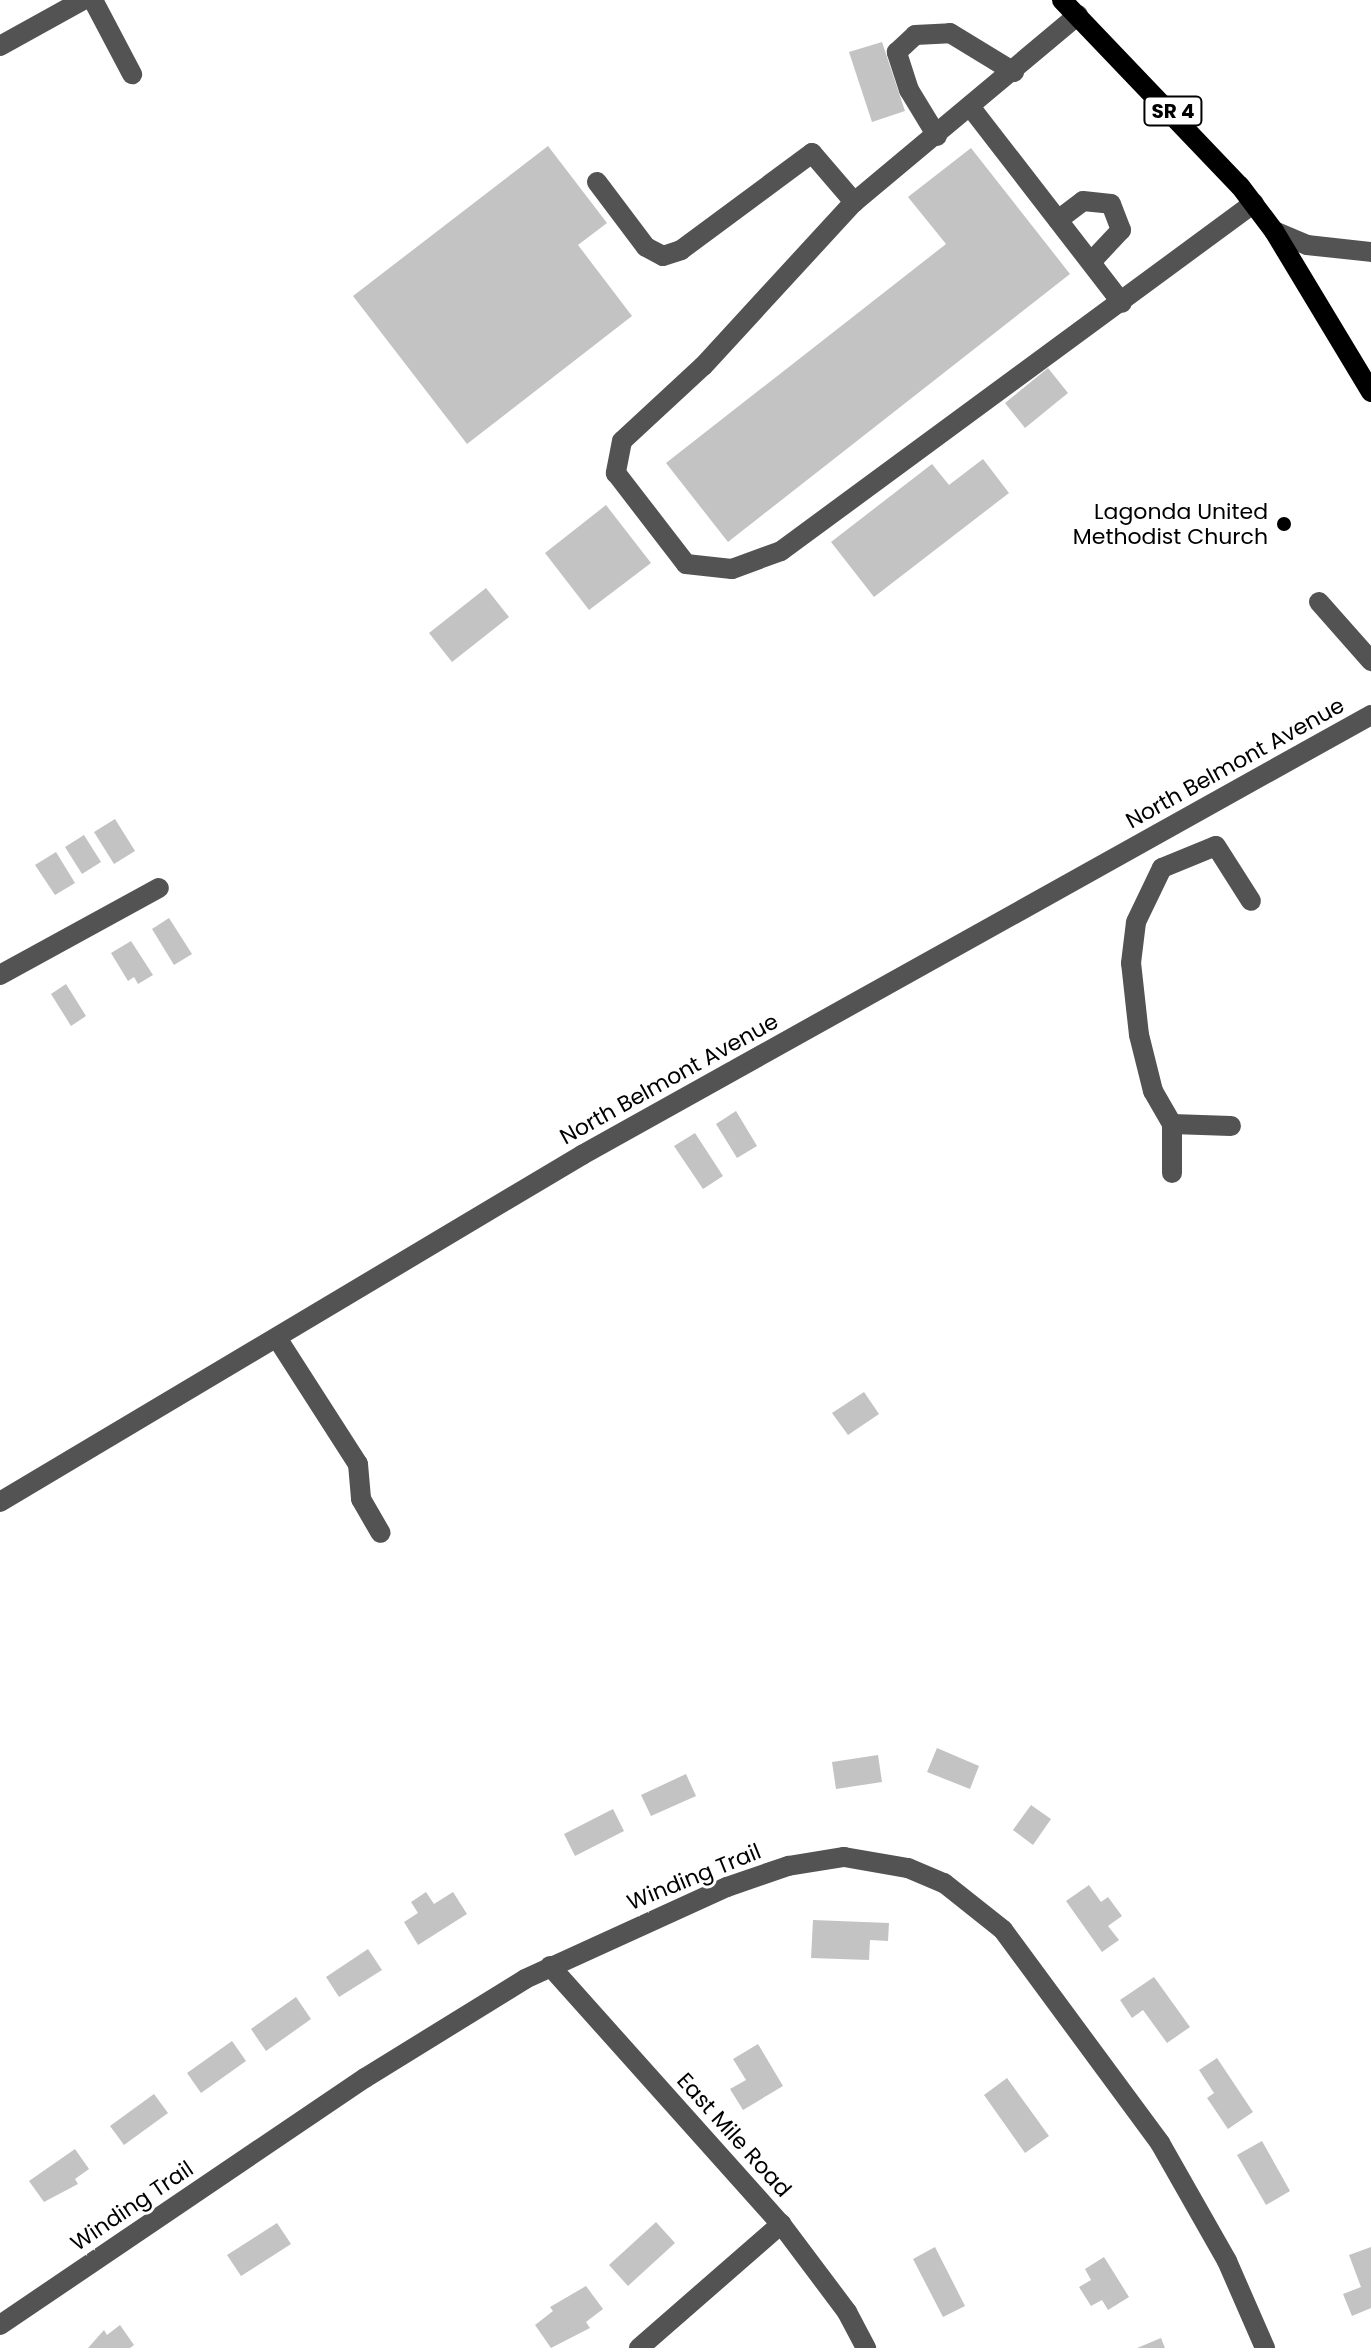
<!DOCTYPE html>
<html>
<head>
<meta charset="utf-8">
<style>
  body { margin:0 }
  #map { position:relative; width:1371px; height:2348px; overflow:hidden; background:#fff; font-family:Poppins,sans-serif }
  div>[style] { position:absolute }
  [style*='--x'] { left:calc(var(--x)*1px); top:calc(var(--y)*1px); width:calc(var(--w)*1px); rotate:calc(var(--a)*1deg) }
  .building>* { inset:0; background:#c3c3c3 }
  .minor>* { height:20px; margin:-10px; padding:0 10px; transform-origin:10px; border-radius:10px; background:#535353 }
  .major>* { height:20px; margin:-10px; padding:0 10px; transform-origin:10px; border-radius:10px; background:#000 }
  .dots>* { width:22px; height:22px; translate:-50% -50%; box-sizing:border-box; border:4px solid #fff; border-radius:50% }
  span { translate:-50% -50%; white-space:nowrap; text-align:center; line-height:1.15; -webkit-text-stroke:6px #fff; paint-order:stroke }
  .shield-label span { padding:2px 6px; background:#fff; border:2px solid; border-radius:6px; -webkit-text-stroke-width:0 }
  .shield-label { font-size:20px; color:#000; font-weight:700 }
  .poi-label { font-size:22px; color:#000 }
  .right { translate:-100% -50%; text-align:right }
  .street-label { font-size:22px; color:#000 }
</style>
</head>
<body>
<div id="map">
  <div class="building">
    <div style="clip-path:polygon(882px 42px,905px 111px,872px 122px,849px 52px)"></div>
    <div style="clip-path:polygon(548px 146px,607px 223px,578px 245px,632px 316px,467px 444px,353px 296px)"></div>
    <div style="clip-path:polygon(971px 148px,1070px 274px,728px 542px,666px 463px,946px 244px,908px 197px)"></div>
    <div style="clip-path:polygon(1048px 368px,1068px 393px,1025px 428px,1005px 403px)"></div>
    <div style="clip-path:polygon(983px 459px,1009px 493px,874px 597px,831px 542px,932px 464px,949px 485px)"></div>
    <div style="clip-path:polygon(606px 505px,651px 563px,589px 610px,545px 553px)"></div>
    <div style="clip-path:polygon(486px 588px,509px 617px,452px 662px,429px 633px)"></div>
    <div style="clip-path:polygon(115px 819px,135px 851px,114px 864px,94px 832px)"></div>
    <div style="clip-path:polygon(84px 835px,101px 862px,82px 874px,65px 847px)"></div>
    <div style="clip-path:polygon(56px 852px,75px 883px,55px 895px,35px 865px)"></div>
    <div style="clip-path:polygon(169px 918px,192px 954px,174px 965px,152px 929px)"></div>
    <div style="clip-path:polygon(131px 941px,153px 975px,138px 984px,134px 977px,128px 981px,111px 953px)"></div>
    <div style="clip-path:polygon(66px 984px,86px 1016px,71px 1026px,51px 994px)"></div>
    <div style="clip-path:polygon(736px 1111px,757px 1146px,737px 1158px,716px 1124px)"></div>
    <div style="clip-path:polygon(695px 1133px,723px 1176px,703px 1189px,674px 1146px)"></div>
    <div style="clip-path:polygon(864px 1392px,879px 1414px,848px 1435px,832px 1413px)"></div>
    <div style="clip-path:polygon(937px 1748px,979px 1766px,970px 1789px,927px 1772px)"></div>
    <div style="clip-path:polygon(878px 1755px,882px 1782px,836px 1789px,832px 1762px)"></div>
    <div style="clip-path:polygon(686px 1774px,696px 1796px,651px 1816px,641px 1795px)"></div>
    <div style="clip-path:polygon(1031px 1805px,1051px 1819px,1033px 1845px,1013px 1830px)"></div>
    <div style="clip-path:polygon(613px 1809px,624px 1831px,575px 1856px,564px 1834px)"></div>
    <div style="clip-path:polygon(1089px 1885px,1101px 1902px,1108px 1897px,1122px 1916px,1108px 1926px,1119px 1940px,1102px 1952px,1066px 1901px)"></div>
    <div style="clip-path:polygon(426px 1892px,434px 1904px,453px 1892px,467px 1914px,418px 1945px,404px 1922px,418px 1913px,411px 1902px)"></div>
    <div style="clip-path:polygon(813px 1920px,889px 1923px,888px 1941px,870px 1940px,869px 1960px,811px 1958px)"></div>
    <div style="clip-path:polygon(368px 1949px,382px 1970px,339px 1997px,326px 1977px)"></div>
    <div style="clip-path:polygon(1154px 1977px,1190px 2027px,1167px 2043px,1143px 2010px,1132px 2018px,1120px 2000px)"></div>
    <div style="clip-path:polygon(296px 1997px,311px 2019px,266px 2051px,251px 2029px)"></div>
    <div style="clip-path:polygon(232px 2041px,246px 2061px,201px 2093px,187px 2073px)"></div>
    <div style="clip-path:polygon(758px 2044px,783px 2086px,743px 2110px,730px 2089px,746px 2080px,733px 2059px)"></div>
    <div style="clip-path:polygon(1217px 2058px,1253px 2112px,1228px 2129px,1207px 2098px,1214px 2093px,1199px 2070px)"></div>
    <div style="clip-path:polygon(1007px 2078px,1049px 2136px,1025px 2153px,984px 2095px)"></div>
    <div style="clip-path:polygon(154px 2094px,168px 2113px,124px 2145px,110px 2126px)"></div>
    <div style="clip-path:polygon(1262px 2141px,1290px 2191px,1266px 2205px,1237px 2155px)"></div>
    <div style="clip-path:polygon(75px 2149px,89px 2169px,75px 2179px,78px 2184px,44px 2202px,29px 2181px)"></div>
    <div style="clip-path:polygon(656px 2222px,675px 2243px,628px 2286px,609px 2265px)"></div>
    <div style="clip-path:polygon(277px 2223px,291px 2244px,241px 2276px,227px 2255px)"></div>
    <div style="clip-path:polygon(935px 2247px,965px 2306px,943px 2317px,913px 2259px)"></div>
    <div style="clip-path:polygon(1371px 2247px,1371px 2308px,1352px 2316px,1343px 2294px,1361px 2287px,1349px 2255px)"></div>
    <div style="clip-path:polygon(1104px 2257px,1129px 2297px,1108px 2310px,1102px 2300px,1091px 2306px,1079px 2287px,1091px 2280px,1085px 2269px)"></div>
    <div style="clip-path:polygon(586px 2286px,603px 2309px,586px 2322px,590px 2328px,551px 2348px,535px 2325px,553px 2311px,550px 2307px)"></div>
    <div style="clip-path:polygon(120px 2325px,134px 2345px,130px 2348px,88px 2348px,104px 2330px,107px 2335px)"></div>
    <div style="clip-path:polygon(1161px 2338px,1165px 2348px,1137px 2348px)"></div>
  </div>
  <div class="minor">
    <div style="--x:93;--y:0;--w:84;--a:62.2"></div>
    <div style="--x:1078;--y:15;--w:292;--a:140.1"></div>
    <div style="--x:854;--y:202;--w:223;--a:132.6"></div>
    <div style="--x:703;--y:366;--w:110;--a:137.2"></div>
    <div style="--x:622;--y:441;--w:33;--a:101"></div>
    <div style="--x:616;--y:473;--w:115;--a:52.4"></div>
    <div style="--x:686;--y:564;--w:46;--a:6.2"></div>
    <div style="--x:732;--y:569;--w:52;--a:-20.2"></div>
    <div style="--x:781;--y:551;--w:587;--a:-36.34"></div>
    <div style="--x:0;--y:46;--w:95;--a:-29"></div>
    <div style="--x:972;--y:109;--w:245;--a:52.3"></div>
    <div style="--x:937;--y:136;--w:54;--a:-121.3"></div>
    <div style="--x:909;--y:90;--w:40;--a:-108"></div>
    <div style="--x:897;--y:52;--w:25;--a:-43"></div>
    <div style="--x:915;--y:35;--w:35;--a:-3"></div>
    <div style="--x:950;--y:33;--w:75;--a:31.4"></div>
    <div style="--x:597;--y:182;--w:81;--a:53"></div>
    <div style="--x:646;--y:247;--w:19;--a:28"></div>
    <div style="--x:663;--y:256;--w:19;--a:-18"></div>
    <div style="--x:681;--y:250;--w:163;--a:-36.5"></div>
    <div style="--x:812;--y:153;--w:65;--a:49.4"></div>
    <div style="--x:1058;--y:220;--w:31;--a:-37"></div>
    <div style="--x:1083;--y:201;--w:28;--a:6"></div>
    <div style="--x:1111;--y:204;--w:28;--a:69"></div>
    <div style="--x:1121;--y:230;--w:44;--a:133.2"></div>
    <div style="--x:1274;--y:231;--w:36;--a:23"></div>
    <div style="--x:1307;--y:245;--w:64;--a:6.2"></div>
    <div style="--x:1319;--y:602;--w:79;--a:48.6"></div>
    <div style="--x:0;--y:975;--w:181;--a:-28.7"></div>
    <div style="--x:1172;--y:1124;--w:59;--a:1.9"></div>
    <div style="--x:1172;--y:1173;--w:49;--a:-90"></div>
    <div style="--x:1172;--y:1124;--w:38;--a:-120"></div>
    <div style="--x:1153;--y:1091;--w:58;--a:-104"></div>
    <div style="--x:1139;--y:1035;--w:72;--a:-96.3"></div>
    <div style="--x:1131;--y:963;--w:41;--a:-83"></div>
    <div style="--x:1136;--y:922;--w:60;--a:-64.3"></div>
    <div style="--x:1162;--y:868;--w:58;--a:-22.2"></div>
    <div style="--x:1216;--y:846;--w:65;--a:57.5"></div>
    <div style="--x:277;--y:1338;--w:150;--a:57.3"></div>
    <div style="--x:358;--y:1464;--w:35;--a:85"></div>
    <div style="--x:361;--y:1499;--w:39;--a:60"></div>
    <div style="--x:0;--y:1502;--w:678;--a:-30.8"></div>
    <div style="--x:582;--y:1155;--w:903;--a:-29.15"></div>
    <div style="--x:550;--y:1966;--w:346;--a:48.2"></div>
    <div style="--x:781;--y:2224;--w:110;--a:53.1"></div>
    <div style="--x:847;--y:2312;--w:41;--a:62.2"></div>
    <div style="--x:0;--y:2325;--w:441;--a:-34.1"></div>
    <div style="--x:365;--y:2078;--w:188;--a:-31.7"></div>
    <div style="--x:525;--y:1979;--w:222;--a:-24.5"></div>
    <div style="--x:727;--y:1887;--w:65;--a:-19"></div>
    <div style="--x:788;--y:1866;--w:57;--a:-9.1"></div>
    <div style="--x:844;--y:1857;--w:65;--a:9.8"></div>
    <div style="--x:908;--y:1868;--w:39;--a:23"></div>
    <div style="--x:944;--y:1883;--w:75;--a:38.5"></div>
    <div style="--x:1003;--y:1930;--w:265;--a:53.6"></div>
    <div style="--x:1160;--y:2143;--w:136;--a:60.4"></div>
    <div style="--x:1227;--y:2261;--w:95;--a:66.4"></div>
    <div style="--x:639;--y:2348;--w:189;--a:-41.1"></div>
  </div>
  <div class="major">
    <div style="--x:1062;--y:0;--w:257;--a:46.3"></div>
    <div style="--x:1240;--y:186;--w:56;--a:52.9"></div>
    <div style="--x:1274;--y:231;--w:188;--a:58.9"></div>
  </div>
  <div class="dots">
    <div style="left:1284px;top:524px;background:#000"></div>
  </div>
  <div class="shield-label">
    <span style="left:1173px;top:111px">SR 4</span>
  </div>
  <div class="poi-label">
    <span class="right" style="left:1268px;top:524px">Lagonda United<br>Methodist Church</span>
  </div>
  <div class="street-label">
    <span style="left:1235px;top:763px;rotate:-29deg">North Belmont Avenue</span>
    <span style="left:669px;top:1079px;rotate:-29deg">North Belmont Avenue</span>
    <span style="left:694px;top:1877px;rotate:-22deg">Winding Trail</span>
    <span style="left:734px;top:2135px;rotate:48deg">East Mile Road</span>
    <span style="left:132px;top:2206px;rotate:-34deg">Winding Trail</span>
  </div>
</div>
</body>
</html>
